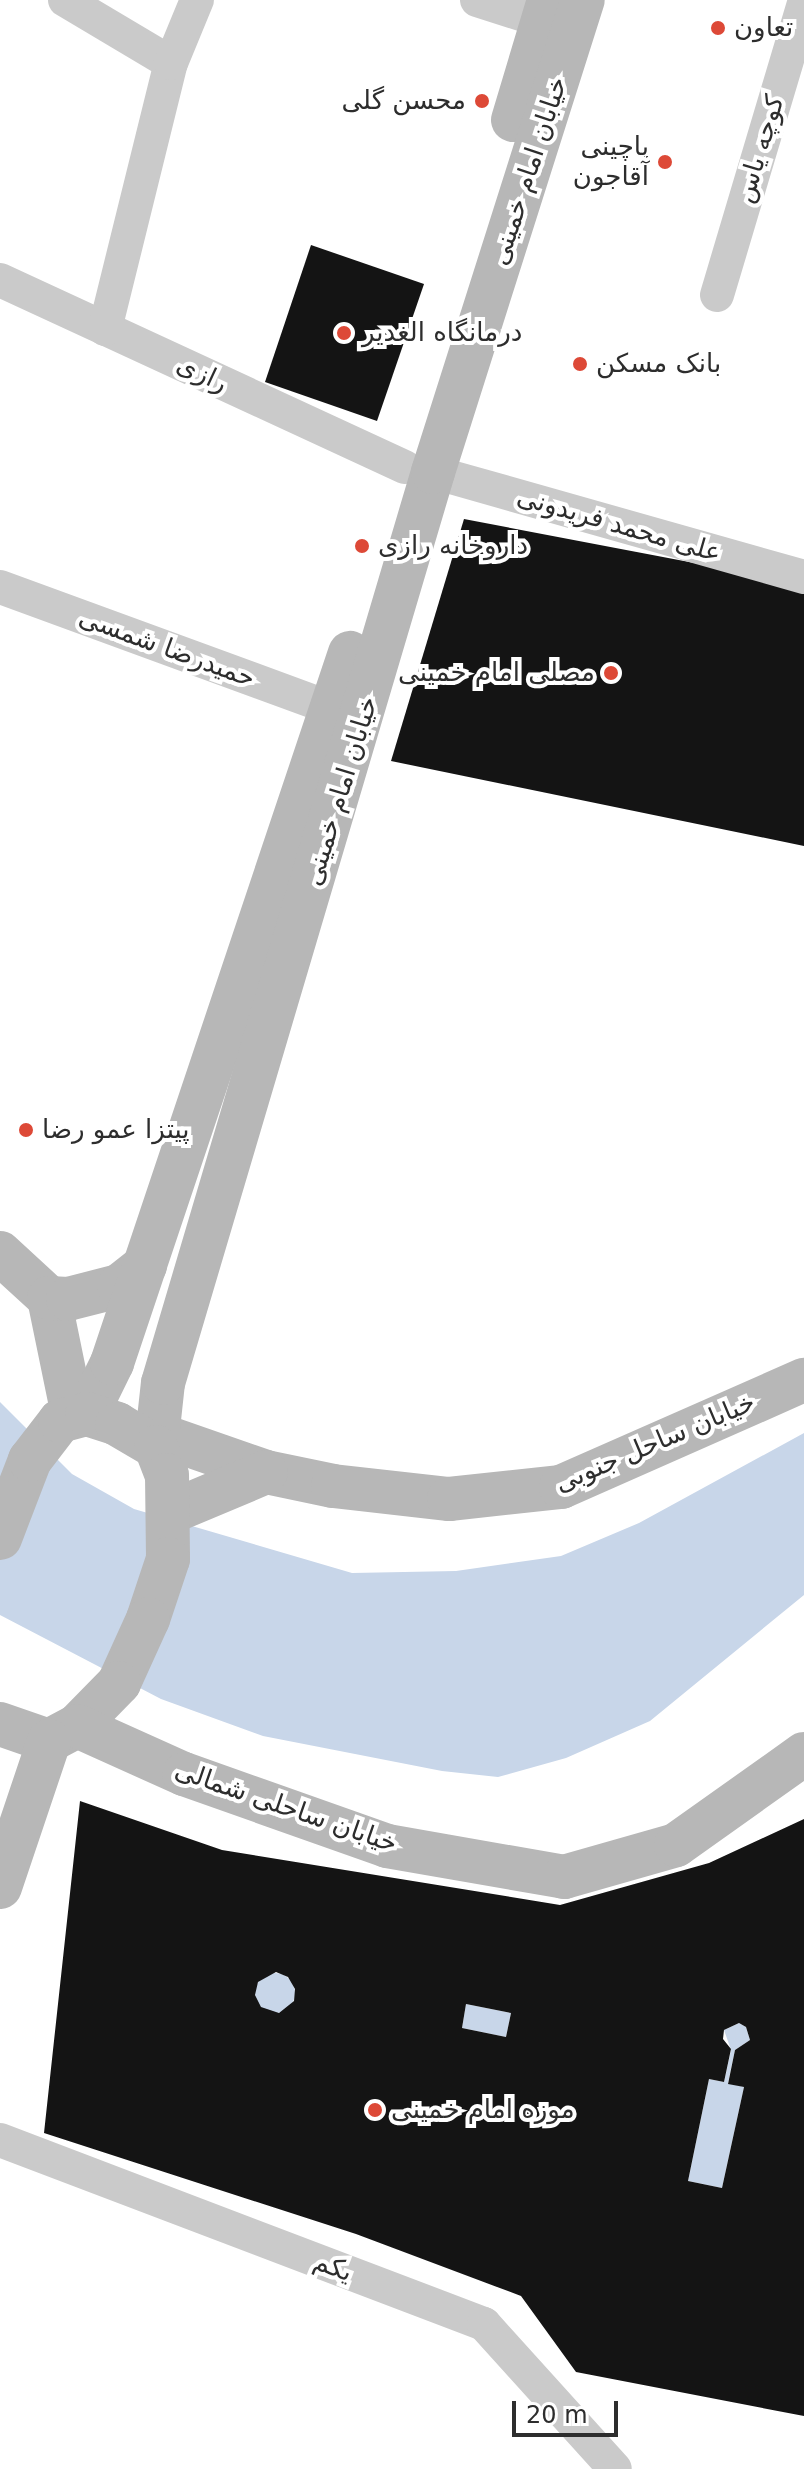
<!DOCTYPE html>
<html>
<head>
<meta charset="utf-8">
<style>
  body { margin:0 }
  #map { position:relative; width:804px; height:2469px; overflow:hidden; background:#fff; font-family:"DejaVu Sans",Cairo,sans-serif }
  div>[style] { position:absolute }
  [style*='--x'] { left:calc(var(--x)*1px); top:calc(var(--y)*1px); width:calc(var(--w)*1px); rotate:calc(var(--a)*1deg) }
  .water>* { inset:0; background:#c8d6e9 }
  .round { border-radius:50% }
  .building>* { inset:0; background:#141414 }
  .street>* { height:34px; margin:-17px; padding:0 17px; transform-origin:17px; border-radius:17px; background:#cacaca }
  .secondary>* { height:44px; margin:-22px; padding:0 22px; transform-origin:22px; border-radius:22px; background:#b7b7b7 }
  .dots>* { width:22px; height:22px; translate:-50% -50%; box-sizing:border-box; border:4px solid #fff; border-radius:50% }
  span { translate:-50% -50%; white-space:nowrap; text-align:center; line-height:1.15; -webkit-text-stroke:8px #fff; paint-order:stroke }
  .poi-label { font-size:26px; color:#2d2d2d }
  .left { translate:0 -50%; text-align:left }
  .right { translate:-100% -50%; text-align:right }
  .street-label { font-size:26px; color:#2d2d2d }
  .scale { position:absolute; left:512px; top:2401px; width:106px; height:36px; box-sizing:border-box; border:4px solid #2d2d2d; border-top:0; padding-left:10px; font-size:24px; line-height:28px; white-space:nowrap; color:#2d2d2d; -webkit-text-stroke:6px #fff; paint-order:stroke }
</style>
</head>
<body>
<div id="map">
  <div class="water">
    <div style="clip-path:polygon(0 1402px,72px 1474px,134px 1509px,352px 1573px,456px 1571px,561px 1556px,639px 1523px,804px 1433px,804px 1595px,650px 1721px,566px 1758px,498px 1777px,442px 1771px,263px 1736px,161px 1699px,0 1615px)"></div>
    <div class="round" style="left:255px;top:1973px;width:40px;height:40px"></div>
    <div style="clip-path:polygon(466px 2004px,511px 2013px,506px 2037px,462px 2028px)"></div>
    <div style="clip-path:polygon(739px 2023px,746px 2027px,750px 2040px,735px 2050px,728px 2083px,744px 2087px,722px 2188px,688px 2181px,709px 2079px,724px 2082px,731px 2050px,724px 2030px)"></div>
  </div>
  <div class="building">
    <div style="clip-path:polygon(311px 245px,424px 284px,377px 421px,265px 382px)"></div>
    <div style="clip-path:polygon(464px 519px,804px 584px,804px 846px,391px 761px)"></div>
    <div style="clip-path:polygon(evenodd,80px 1801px,222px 1850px,560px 1905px,709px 1863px,804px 1819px,804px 2416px,576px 2372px,521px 2296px,356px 2234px,44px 2133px,80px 1801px,276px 1972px,288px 1977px,295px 1989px,294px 2001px,279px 2013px,261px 2007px,255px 1995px,258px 1982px,276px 1972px,80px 1801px,466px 2004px,511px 2013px,506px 2037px,462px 2028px,466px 2004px,80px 1801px,739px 2023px,746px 2027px,750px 2040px,735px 2050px,728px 2084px,744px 2087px,722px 2188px,688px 2181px,709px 2079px,724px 2082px,731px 2049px,723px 2039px,724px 2030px,739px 2023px)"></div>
  </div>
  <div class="street">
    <div style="--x:65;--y:0;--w:123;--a:30.7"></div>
    <div style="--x:477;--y:0;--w:69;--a:17.7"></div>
    <div style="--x:0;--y:280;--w:446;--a:24.8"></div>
    <div style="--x:717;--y:295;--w:304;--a:-73.4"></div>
    <div style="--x:105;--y:329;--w:274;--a:-76.1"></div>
    <div style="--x:171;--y:63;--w:68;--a:-67.6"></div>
    <div style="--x:433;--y:472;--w:386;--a:15.8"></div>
    <div style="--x:0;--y:587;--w:356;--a:20.1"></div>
    <div style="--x:0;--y:2140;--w:518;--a:20.82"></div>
    <div style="--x:484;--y:2324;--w:195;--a:47.9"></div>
  </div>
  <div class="secondary">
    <div style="--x:513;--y:120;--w:125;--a:-73.3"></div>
    <div style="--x:0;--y:1253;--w:67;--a:42.6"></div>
    <div style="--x:49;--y:1298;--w:119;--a:78.4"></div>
    <div style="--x:49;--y:1298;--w:19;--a:3"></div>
    <div style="--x:68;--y:1299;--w:53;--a:-14.3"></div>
    <div style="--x:119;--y:1286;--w:33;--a:-38"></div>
    <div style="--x:87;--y:1414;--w:57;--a:-63.9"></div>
    <div style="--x:112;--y:1363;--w:749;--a:-71.47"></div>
    <div style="--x:157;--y:1434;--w:115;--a:19.2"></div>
    <div style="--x:266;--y:1472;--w:68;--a:11.8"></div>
    <div style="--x:333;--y:1486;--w:117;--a:6.4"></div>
    <div style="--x:449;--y:1499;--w:113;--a:-6.1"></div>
    <div style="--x:561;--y:1487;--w:266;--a:-23.8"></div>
    <div style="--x:156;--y:1447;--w:64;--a:-83.8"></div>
    <div style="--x:163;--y:1383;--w:950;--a:-73.49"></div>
    <div style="--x:433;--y:472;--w:495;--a:-72.4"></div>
    <div style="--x:171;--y:1512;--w:103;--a:-22.8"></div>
    <div style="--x:0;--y:1538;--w:84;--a:-69"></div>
    <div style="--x:30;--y:1460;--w:49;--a:-52.4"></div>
    <div style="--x:60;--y:1421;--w:28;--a:-15"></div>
    <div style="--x:87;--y:1414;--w:32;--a:18"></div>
    <div style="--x:117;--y:1424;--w:45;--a:30.5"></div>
    <div style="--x:156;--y:1447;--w:30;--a:69"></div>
    <div style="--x:167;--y:1475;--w:84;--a:89.3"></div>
    <div style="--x:168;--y:1559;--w:63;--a:108.4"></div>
    <div style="--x:148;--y:1619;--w:70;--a:114.4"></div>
    <div style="--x:119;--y:1683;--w:60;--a:134.3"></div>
    <div style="--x:77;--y:1726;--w:32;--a:152"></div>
    <div style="--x:49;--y:1741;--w:52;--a:-160.9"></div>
    <div style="--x:77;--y:1726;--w:117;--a:24.2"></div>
    <div style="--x:184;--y:1774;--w:215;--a:19.5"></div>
    <div style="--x:387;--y:1846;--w:180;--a:9.9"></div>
    <div style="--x:564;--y:1877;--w:116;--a:-15.9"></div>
    <div style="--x:676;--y:1845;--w:157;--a:-35.4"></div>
    <div style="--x:0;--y:1887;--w:154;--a:-71.4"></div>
  </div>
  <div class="dots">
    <div style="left:718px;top:28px;background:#dd4937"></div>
    <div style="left:482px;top:101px;background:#dd4937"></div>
    <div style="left:665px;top:162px;background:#dd4937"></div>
    <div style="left:344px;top:333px;background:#dd4937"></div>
    <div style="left:580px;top:364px;background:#dd4937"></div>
    <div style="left:362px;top:546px;background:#dd4937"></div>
    <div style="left:611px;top:673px;background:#dd4937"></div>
    <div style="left:26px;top:1130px;background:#dd4937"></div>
    <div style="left:375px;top:2110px;background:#dd4937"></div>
  </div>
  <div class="poi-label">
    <span class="left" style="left:734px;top:28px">تعاون</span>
    <span class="right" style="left:466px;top:101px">محسن گلی</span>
    <span class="right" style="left:649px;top:162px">پاچینی<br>آقاجون</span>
    <span class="left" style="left:362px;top:333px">درمانگاه الغدیر</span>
    <span class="left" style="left:596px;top:364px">بانک مسکن</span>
    <span class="left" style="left:378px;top:546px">داروخانه رازی</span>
    <span class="right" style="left:595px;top:673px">مصلی امام خمینی</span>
    <span class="left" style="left:42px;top:1130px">پیتزا عمو رضا</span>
    <span class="left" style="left:391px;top:2110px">موزه امام خمینی</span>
  </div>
  <div class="street-label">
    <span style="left:760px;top:149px;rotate:-73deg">کوچه یاس</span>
    <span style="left:529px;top:171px;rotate:-72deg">خیابان امام خمینی</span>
    <span style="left:202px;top:374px;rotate:25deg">رازی</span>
    <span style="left:619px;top:525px;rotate:16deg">علی محمد فریدونی</span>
    <span style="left:167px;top:648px;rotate:20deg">حمیدرضا شمسی</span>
    <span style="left:341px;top:791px;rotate:-73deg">خیابان امام خمینی</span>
    <span style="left:655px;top:1443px;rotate:-23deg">خیابان ساحل جنوبی</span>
    <span style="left:286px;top:1807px;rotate:19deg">خیابان ساحلی شمالی</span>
    <span style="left:333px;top:2267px;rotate:21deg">یکم</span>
  </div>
  <div class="scale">20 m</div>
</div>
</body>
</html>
